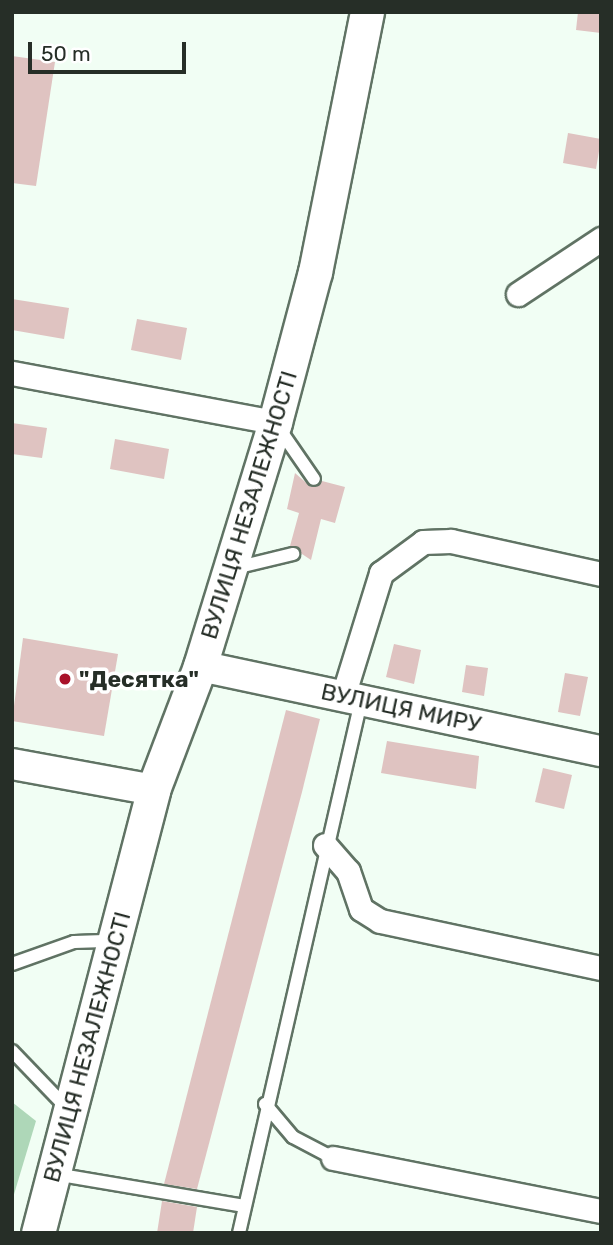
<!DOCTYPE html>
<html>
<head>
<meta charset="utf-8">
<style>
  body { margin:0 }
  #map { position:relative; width:613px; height:1245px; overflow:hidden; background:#f1fef4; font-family:Rubik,sans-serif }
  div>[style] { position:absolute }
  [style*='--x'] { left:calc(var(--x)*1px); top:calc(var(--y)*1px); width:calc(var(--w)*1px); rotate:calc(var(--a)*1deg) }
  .forest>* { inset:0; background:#aed7b8 }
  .building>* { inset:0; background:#dfc3c1 }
  .roads { filter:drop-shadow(2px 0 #607364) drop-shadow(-2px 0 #607364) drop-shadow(0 2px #607364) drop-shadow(0 -2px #607364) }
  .service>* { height:12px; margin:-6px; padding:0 6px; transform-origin:6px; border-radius:6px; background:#fff }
  .minor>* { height:23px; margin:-11.5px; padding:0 11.5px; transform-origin:11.5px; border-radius:11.5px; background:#fff }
  .tertiary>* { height:30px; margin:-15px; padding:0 15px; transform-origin:15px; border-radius:15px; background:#fff }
  .secondary>* { height:33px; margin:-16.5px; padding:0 16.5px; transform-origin:16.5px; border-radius:16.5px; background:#fff }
  .dots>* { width:19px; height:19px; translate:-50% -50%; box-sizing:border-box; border:4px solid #fff; border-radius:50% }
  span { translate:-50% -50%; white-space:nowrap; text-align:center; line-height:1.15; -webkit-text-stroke:7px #fff; paint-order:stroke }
  .street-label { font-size:23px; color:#262e27 }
  .poi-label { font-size:23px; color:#262e27; font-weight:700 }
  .left { translate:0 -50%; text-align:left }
  .frame { position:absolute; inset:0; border:14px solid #262e27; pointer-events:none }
  .scale { position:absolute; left:28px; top:42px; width:158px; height:32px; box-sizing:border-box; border:4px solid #262e27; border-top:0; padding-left:9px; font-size:21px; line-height:24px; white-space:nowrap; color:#262e27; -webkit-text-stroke:5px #fff; paint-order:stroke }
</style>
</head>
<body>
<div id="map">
  <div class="forest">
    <div style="clip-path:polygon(12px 1102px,36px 1121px,12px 1201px)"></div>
  </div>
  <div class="building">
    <div style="clip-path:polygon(578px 12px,601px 12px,601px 33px,576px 30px)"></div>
    <div style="clip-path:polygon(12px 56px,55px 62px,36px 186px,12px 183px)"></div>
    <div style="clip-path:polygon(568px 133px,601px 139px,596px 169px,563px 163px)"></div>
    <div style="clip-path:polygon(12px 299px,69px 308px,64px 339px,12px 330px)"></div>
    <div style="clip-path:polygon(137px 319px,187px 328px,181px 360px,131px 350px)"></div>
    <div style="clip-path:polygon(12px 423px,47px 428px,42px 458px,12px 454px)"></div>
    <div style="clip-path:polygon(115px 439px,169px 449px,164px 479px,110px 469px)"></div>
    <div style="clip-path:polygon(295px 473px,311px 487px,322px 481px,345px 487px,335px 523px,321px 519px,311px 560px,290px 546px,299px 513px,287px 509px)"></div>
    <div style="clip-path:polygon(23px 638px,118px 654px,104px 736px,12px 721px)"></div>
    <div style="clip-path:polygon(394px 644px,421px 650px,414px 684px,386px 677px)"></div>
    <div style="clip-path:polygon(466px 665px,488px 668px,484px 696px,462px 692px)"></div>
    <div style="clip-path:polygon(565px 673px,588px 677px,580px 716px,558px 712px)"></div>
    <div style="clip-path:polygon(286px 710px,320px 719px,302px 792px,197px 1189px,164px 1184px)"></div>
    <div style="clip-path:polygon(387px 741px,479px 756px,476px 789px,381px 773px)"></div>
    <div style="clip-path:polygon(543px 768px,572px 775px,564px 809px,535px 802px)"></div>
    <div style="clip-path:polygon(162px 1201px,197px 1207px,193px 1233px,157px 1233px)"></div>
  </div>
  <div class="roads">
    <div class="service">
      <div style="--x:278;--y:427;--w:63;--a:55.3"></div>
      <div style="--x:235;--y:568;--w:60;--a:-13.6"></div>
      <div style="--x:12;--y:964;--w:66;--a:-19.5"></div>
      <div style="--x:74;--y:942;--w:38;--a:-2"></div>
      <div style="--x:12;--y:1051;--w:76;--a:46.1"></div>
      <div style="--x:265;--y:1104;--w:43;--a:49.7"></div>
      <div style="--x:293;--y:1137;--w:45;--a:27.7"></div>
      <div style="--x:55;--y:1174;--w:192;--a:9.6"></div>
      <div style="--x:239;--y:1233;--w:546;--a:-77.08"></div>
    </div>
    <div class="minor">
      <div style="--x:518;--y:294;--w:100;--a:-33.5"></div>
      <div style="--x:12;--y:373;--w:268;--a:10.6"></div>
      <div style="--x:343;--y:696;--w:129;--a:-72.8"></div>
      <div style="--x:381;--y:573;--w:52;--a:-36.4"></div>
      <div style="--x:423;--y:542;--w:28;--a:-2"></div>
      <div style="--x:451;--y:541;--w:154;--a:12.4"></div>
      <div style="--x:325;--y:845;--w:35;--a:49"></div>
      <div style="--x:348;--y:871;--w:40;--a:71.1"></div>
      <div style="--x:361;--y:909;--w:22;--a:32"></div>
      <div style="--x:380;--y:921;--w:226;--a:12"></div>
      <div style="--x:333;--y:1158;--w:273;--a:11.2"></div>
    </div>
    <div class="tertiary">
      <div style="--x:200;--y:666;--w:410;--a:12"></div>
      <div style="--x:12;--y:764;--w:143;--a:10.4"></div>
    </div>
    <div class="secondary">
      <div style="--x:38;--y:1233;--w:458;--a:-75.4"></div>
      <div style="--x:153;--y:790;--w:133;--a:-69.2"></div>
      <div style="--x:200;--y:666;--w:255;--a:-72.9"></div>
      <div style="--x:275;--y:422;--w:155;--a:-75.1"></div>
      <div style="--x:315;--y:272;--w:265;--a:-78.7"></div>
    </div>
  </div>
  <div class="dots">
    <div style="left:65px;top:679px;background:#a9122a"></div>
  </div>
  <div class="street-label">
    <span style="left:249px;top:505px;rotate:-73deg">ВУЛИЦЯ НЕЗАЛЕЖНОСТІ</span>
    <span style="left:401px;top:708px;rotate:12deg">ВУЛИЦЯ МИРУ</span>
    <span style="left:87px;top:1047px;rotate:-75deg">ВУЛИЦЯ НЕЗАЛЕЖНОСТІ</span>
  </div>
  <div class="poi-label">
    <span class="left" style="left:79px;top:679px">"Десятка"</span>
  </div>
  <div class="frame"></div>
  <div class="scale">50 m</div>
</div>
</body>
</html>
